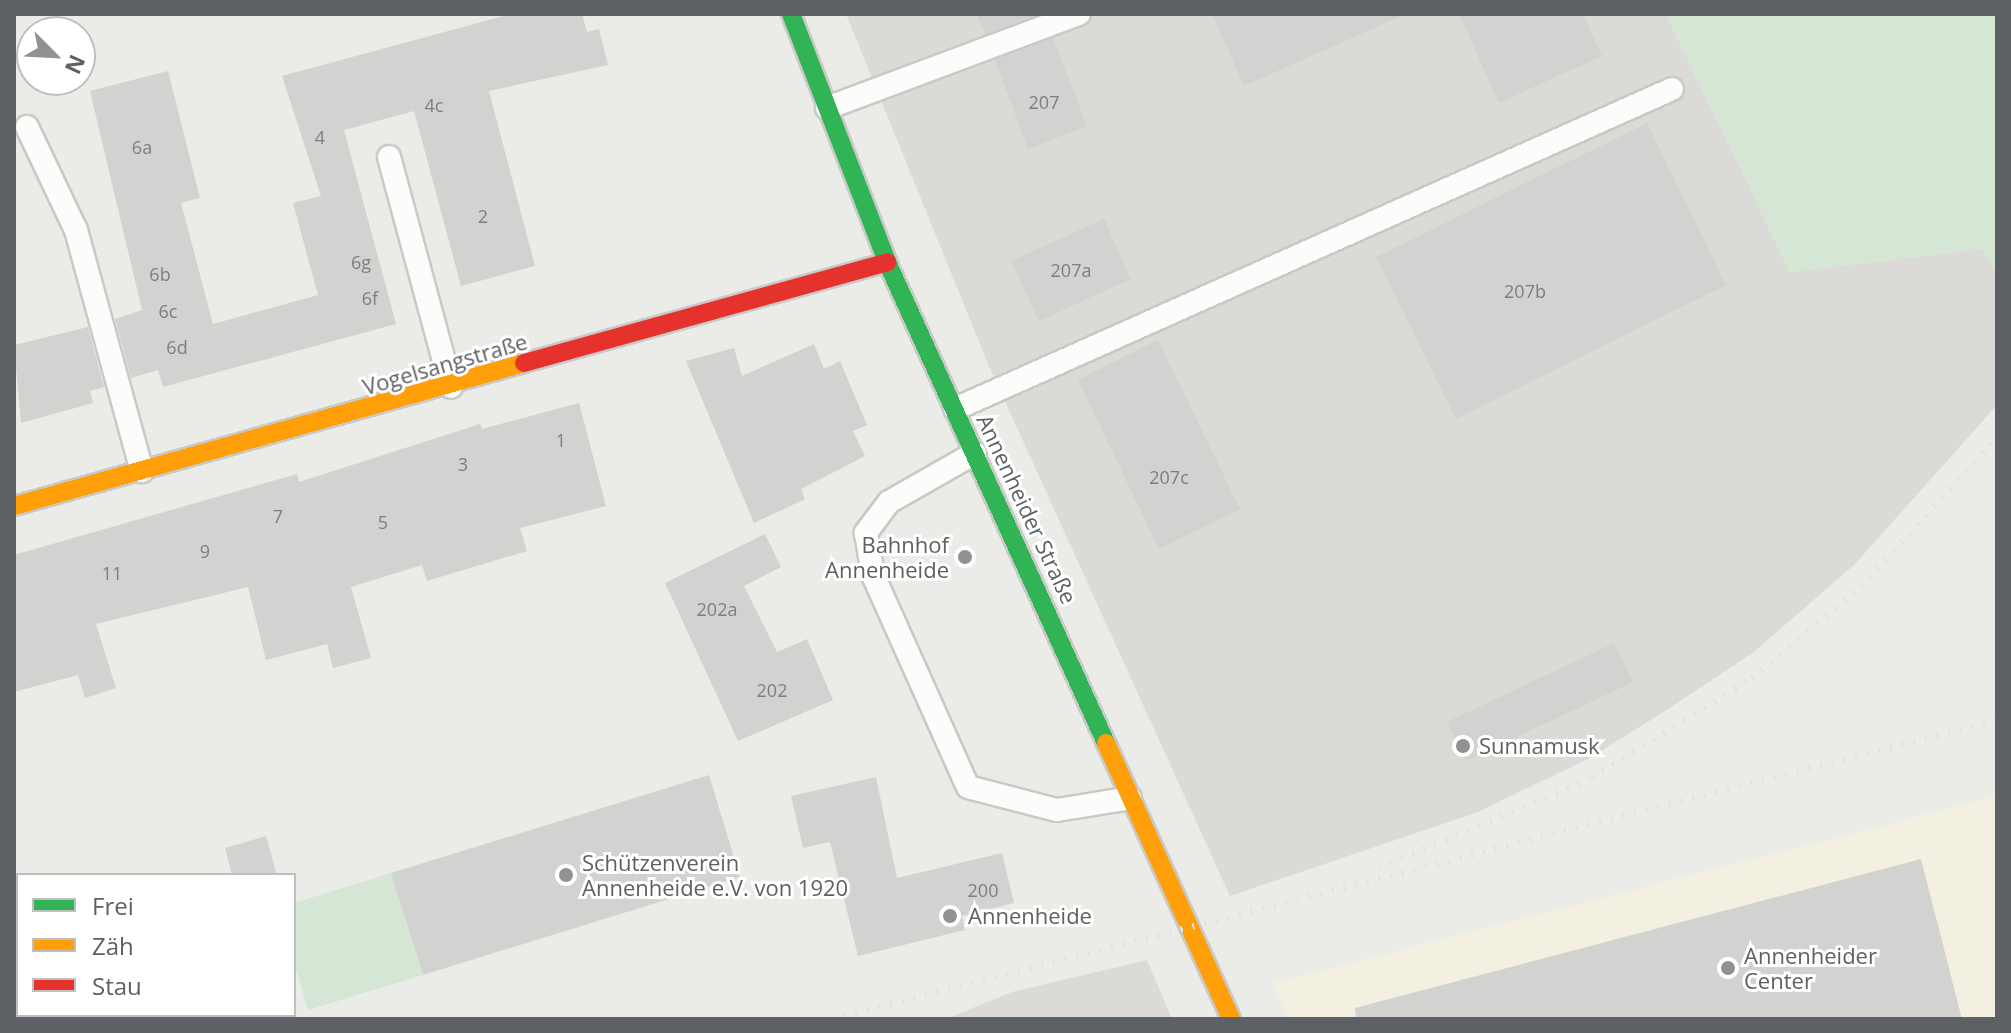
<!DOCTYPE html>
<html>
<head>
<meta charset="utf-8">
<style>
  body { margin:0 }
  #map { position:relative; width:2011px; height:1033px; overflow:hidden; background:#ebebe7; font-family:"Open Sans",sans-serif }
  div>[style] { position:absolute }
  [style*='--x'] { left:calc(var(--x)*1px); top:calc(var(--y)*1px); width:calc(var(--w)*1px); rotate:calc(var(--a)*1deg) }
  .commercial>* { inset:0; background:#f3f0e2 }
  .industrial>* { inset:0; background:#dbdad7 }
  .green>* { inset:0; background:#d6e6d5 }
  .building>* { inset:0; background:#d2d2d0 }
  .roads { filter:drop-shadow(2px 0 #c9c9c8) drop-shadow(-2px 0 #c9c9c8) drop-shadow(0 2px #c9c9c8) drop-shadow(0 -2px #c9c9c8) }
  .lane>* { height:22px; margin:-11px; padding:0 11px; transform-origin:11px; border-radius:11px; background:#fcfcfb }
  .fast>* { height:18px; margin:-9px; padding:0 9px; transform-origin:9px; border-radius:9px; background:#30b455 }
  .slow>* { height:18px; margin:-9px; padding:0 9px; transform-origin:9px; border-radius:9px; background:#ff9f0a }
  .jam>* { height:18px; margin:-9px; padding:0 9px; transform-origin:9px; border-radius:9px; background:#e5322d }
  .rail>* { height:6px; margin-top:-3px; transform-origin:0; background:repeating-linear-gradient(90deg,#e2e2e2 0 2px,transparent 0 12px) }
  .dots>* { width:22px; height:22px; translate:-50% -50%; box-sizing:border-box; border:4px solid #fff; border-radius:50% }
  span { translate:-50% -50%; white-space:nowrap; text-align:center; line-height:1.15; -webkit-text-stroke:6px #fff; paint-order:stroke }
  .number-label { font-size:18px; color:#7c7e80 }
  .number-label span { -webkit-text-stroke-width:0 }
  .street-label { font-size:22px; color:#5d6064 }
  .poi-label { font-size:22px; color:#5d6064 }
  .right { translate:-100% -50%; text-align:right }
  .left { translate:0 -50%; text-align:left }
  .frame { position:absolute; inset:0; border:16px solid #5d6064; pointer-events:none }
  .legend { position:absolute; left:16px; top:873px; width:280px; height:144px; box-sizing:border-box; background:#fff; border:2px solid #bebfc1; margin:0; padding:10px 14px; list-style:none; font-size:24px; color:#5d6064 }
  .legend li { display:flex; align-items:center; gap:16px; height:40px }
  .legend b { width:40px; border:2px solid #bebfc1 }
  .north { position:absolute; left:16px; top:16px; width:80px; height:80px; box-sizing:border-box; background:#fff; border:2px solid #bebfc1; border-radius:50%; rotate:114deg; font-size:22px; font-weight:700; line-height:32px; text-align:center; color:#5d6064 }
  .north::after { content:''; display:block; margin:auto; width:28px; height:36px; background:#8f9192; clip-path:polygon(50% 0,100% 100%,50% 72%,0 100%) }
</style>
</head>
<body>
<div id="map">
  <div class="commercial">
    <div style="clip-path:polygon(1997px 796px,1997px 1019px,1289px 1019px,1272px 983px)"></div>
  </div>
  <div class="industrial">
    <div style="clip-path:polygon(846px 14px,1666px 14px,1790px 272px,1983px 249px,1997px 274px,1997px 405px,1855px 564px,1754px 652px,1662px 713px,1590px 758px,1478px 812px,1230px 896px,988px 364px)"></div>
    <div style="clip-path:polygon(1147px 960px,1172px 1019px,946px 1019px,1012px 992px)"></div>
  </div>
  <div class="green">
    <div style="clip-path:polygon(1666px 14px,1997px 14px,1997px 274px,1983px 249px,1790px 272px)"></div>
    <div style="clip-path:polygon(391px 873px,423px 975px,308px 1010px,294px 963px,294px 903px)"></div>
  </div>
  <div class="building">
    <div style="clip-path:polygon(511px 14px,582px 14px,587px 32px,599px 29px,608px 65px,489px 91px,535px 266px,461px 286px,414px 111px,344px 130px,396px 324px,163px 387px,158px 370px,131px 378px,115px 319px,142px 310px,90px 91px,168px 71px,200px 198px,181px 203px,213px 324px,318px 295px,293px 203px,321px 196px,282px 76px)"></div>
    <div style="clip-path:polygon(977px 14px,1039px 14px,985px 34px)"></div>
    <div style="clip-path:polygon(1212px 14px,1406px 14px,1244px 86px)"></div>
    <div style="clip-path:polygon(1459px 14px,1583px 14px,1602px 56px,1499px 103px)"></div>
    <div style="clip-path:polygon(1053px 38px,1087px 126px,1028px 149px,995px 60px)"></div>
    <div style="clip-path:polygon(1647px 123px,1726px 285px,1456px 419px,1376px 257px)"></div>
    <div style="clip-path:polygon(1104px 219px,1131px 279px,1039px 321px,1011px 261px)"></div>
    <div style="clip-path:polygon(88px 327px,104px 387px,90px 391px,93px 403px,21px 423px,14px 345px)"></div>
    <div style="clip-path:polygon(1158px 340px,1240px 509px,1159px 549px,1078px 380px)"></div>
    <div style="clip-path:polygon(814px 344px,824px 369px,840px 361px,867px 425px,853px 431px,865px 456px,801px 489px,805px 499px,754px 523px,686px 361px,734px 348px,742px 376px)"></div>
    <div style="clip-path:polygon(579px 403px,606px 506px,520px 528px,527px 551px,427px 581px,422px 565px,351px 587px,371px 658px,333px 668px,327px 644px,266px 660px,248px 587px,96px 624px,116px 688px,85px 698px,78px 675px,14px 692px,14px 555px,297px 474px,299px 482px,480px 424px,482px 429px)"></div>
    <div style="clip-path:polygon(765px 534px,781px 567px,744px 586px,777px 652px,807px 639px,833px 700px,738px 741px,665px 583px)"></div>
    <div style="clip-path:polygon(1614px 643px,1633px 682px,1466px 761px,1447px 722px)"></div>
    <div style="clip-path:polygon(709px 775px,740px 877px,423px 975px,391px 873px)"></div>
    <div style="clip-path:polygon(876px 777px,897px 878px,1002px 853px,1014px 903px,962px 916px,965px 930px,858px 956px,830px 842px,803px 848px,791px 796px)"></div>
    <div style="clip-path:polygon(266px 836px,277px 875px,232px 875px,225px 848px)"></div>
    <div style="clip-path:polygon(1921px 859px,1962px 1019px,1356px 1019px,1355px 1008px)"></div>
  </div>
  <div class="roads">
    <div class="lane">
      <div style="--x:827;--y:108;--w:269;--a:-20.5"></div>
      <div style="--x:27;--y:127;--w:114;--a:64.6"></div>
      <div style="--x:76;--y:230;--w:250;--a:74.7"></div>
      <div style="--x:389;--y:157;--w:238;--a:74.9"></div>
      <div style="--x:955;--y:409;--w:785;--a:-24.05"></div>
      <div style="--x:975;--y:453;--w:99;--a:150.3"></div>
      <div style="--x:889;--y:502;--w:39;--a:127"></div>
      <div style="--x:866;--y:533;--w:43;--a:80.5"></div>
      <div style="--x:873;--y:575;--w:232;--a:65.9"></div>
      <div style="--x:968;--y:787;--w:92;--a:14.5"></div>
      <div style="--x:1057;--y:810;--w:74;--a:-9.3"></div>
    </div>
    <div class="fast">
      <div style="--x:791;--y:14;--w:266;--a:68.8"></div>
      <div style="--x:887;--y:262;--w:529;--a:65.52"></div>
    </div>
    <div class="slow">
      <div style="--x:14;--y:506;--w:530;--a:-15.66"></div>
      <div style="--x:1106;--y:743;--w:303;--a:65.6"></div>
    </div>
    <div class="jam">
      <div style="--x:524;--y:363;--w:377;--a:-15.5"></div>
    </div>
  </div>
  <div class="rail">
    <div style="--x:1379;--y:868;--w:231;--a:-22.9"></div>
    <div style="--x:1592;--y:778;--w:189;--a:-32"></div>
    <div style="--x:1752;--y:678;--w:142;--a:-39.9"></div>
    <div style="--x:1861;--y:587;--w:202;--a:-47.6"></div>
    <div style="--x:832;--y:1019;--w:1203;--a:-14.39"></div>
  </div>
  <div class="dots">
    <div style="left:965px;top:557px;background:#8f9192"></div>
    <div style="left:1463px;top:746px;background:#8f9192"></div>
    <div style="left:566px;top:875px;background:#8f9192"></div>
    <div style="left:950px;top:916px;background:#8f9192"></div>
    <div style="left:1728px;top:968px;background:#8f9192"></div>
  </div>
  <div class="number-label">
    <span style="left:1044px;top:102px">207</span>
    <span style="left:434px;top:105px">4c</span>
    <span style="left:320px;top:137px">4</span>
    <span style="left:142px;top:147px">6a</span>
    <span style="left:483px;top:216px">2</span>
    <span style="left:361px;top:262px">6g</span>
    <span style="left:1071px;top:270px">207a</span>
    <span style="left:160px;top:274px">6b</span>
    <span style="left:1525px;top:291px">207b</span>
    <span style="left:370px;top:298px">6f</span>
    <span style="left:168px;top:311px">6c</span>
    <span style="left:177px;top:347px">6d</span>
    <span style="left:561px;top:440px">1</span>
    <span style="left:463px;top:464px">3</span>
    <span style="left:1169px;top:477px">207c</span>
    <span style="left:278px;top:516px">7</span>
    <span style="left:383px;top:522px">5</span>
    <span style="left:205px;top:551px">9</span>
    <span style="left:112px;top:573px">11</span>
    <span style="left:717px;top:609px">202a</span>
    <span style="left:772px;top:690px">202</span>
    <span style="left:983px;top:890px">200</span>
  </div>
  <div class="street-label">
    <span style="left:445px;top:364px;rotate:-16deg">Vogelsangstraße</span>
    <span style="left:1027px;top:509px;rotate:65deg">Annenheider Straße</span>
  </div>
  <div class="poi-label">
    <span class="right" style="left:949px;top:557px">Bahnhof<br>Annenheide</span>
    <span class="left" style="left:1479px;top:746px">Sunnamusk</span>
    <span class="left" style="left:582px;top:875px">Schützenverein<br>Annenheide e.V. von 1920</span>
    <span class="left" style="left:968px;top:916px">Annenheide</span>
    <span class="left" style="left:1744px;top:968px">Annenheider<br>Center</span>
  </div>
  <div class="frame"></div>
  <ul class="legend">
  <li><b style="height:10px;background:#30b455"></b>Frei</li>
  <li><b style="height:10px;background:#ff9f0a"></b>Zäh</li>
  <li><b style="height:10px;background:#e5322d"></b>Stau</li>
  </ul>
  <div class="north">N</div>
</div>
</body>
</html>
